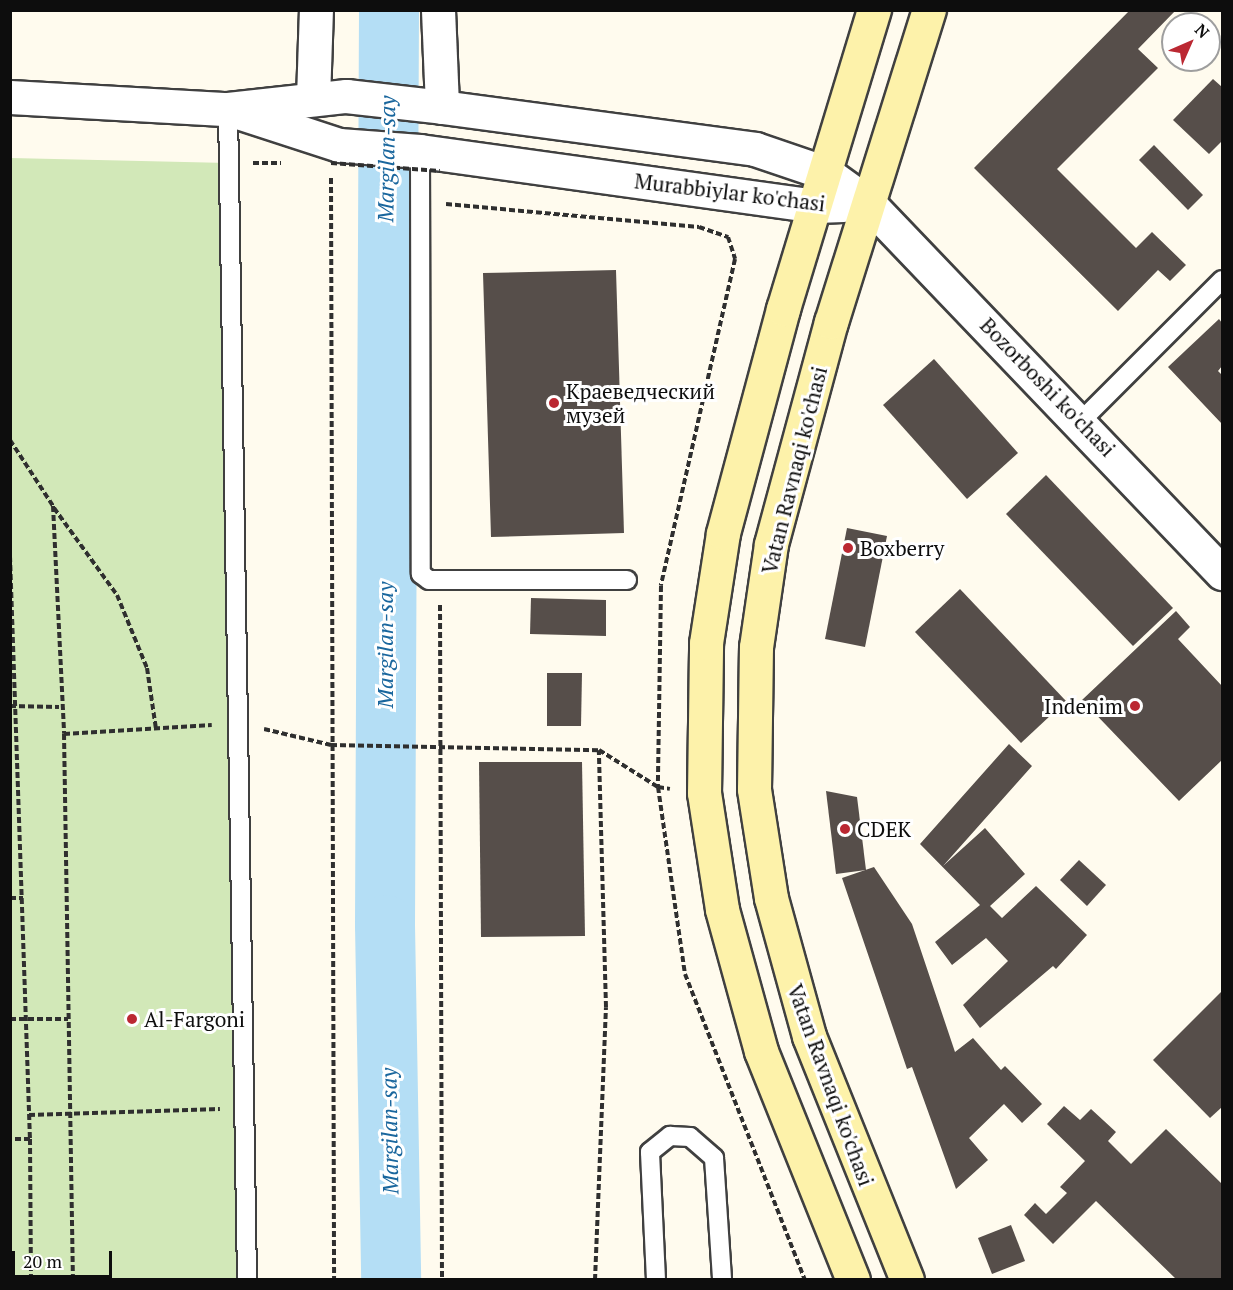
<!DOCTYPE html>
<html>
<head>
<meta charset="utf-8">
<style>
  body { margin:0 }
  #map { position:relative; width:1233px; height:1290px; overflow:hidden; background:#fffbee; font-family:"PT Serif",serif }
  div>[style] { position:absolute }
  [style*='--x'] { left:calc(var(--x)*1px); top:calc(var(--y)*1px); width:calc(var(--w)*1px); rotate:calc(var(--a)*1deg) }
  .green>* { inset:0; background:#d2e8b8 }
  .river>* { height:60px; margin:-30px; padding:0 30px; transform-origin:30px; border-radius:30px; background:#b4def5 }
  .building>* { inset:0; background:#564e4a }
  .path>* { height:4px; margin-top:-2px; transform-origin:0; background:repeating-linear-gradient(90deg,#2f2f2f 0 6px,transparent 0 9px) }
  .roads { filter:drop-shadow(2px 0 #404040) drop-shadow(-2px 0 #404040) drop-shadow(0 2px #404040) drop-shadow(0 -2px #404040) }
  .service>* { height:18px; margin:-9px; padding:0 9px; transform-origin:9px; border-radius:9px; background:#fff }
  .minor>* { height:33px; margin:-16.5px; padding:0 16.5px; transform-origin:16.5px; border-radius:16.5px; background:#fff }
  .tertiary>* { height:33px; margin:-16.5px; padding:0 16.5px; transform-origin:16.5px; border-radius:16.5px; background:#fff }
  .secondary>* { height:33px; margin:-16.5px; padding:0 16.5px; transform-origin:16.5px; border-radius:16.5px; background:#fdf2aa }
  .path-bridge>* { height:4px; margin-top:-2px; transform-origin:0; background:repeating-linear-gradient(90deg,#2f2f2f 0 6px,transparent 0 9px) }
  .dots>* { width:16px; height:16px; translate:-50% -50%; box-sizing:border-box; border:3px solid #fff; border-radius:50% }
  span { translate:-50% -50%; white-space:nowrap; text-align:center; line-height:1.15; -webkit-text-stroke:6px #fff; paint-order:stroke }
  .street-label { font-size:21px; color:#0d0d0d }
  .poi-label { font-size:21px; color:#0d0d0d }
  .left { translate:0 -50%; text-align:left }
  .right { translate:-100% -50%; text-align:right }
  .water-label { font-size:22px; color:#19669d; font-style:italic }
  .frame { position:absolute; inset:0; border:12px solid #0d0d0d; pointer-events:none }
  .north { position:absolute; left:1161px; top:12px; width:60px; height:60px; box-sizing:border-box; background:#fff; border:2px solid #9e9e9e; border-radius:50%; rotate:45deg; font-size:16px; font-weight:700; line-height:24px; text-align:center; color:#0d0d0d }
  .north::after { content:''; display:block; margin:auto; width:21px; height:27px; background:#bb2832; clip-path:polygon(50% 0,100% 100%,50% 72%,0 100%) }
  .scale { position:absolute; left:12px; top:1251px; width:100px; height:27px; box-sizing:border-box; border:3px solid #0d0d0d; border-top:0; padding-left:8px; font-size:18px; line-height:21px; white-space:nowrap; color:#0d0d0d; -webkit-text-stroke:4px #fff; paint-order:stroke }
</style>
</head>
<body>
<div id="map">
  <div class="green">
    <div style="clip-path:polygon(11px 158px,228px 163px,244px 1279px,11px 1280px)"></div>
  </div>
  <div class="river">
    <div style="--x:389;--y:10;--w:915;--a:90.25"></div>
    <div style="--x:385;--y:925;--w:355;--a:89"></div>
  </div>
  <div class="building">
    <div style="clip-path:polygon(1130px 10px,1176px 10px,1138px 49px,1158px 68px,1057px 169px,1136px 248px,1152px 232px,1186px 265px,1170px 281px,1158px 270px,1118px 311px,974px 168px)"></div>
    <div style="clip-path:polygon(1213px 79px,1222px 87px,1222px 141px,1209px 154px,1173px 120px)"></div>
    <div style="clip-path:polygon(1154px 145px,1203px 195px,1188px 210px,1139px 160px)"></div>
    <div style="clip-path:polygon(616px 270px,624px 533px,491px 537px,483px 273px)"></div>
    <div style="clip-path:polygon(1219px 319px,1222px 323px,1222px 366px,1218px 371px,1222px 375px,1222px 424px,1168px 367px)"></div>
    <div style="clip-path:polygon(934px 359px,1018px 453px,967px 499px,883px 405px)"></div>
    <div style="clip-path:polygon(1046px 475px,1173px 608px,1133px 646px,1006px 514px)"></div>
    <div style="clip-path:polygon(847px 528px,887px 536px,865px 647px,825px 639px)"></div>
    <div style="clip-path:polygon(960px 589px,1066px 701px,1021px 743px,915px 632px)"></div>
    <div style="clip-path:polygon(531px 598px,606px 600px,606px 636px,530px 634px)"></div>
    <div style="clip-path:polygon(1176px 611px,1190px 627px,1178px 639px,1222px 686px,1222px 760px,1179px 801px,1082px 700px)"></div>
    <div style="clip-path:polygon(547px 673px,582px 673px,581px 726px,547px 726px)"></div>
    <div style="clip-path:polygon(1009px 744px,1032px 766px,943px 866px,985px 828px,1025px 874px,990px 906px,1002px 918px,1036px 886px,1087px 935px,1056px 969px,1053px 966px,980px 1028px,963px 1005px,1008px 961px,986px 938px,952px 965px,935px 942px,980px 905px,920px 844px)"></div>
    <div style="clip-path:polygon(479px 762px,582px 762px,585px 936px,481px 937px)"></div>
    <div style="clip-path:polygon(826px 791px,857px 797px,866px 870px,836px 874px)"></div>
    <div style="clip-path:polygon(1079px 860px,1106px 885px,1087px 906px,1060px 880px)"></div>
    <div style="clip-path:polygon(874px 867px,912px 924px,955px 1052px,973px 1038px,1001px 1070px,1005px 1066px,1042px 1104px,1022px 1123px,1004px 1104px,969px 1138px,988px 1160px,956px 1189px,912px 1067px,907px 1069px,842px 878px)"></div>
    <div style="clip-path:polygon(1222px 991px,1222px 1107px,1210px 1118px,1153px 1060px)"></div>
    <div style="clip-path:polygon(1064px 1106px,1080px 1120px,1091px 1109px,1116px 1132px,1108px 1141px,1131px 1164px,1166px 1129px,1222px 1184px,1222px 1280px,1177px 1280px,1096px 1201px,1053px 1244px,1024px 1215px,1035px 1203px,1046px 1214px,1067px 1193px,1060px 1187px,1085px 1161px,1047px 1124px)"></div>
    <div style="clip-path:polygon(1011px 1225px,1025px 1261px,992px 1274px,978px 1238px)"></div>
  </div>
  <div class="path">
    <div style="--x:253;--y:163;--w:28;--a:0"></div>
    <div style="--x:331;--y:178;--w:1102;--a:89.84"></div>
    <div style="--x:446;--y:204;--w:254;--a:5.2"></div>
    <div style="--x:699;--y:227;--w:31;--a:19"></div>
    <div style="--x:728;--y:237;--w:23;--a:72"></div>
    <div style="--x:735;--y:259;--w:335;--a:102.8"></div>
    <div style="--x:661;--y:586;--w:201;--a:90.9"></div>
    <div style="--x:658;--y:787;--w:189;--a:81.8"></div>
    <div style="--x:685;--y:974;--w:329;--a:68.6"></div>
    <div style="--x:10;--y:440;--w:79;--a:56.9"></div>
    <div style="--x:53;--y:506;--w:228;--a:87.2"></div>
    <div style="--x:64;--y:734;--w:546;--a:89.06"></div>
    <div style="--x:54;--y:508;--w:107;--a:54.1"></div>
    <div style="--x:117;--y:595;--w:79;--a:67.7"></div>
    <div style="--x:147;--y:668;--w:62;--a:81.6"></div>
    <div style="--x:10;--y:556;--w:583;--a:88.04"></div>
    <div style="--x:30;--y:1139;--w:20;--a:180"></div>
    <div style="--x:440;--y:605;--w:675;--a:89.83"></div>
    <div style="--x:10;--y:706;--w:49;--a:1.2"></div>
    <div style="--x:264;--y:729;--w:69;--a:13.4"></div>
    <div style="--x:331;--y:745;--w:268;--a:1.1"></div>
    <div style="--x:599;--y:750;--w:70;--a:32.1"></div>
    <div style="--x:658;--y:787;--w:12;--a:9"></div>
    <div style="--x:64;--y:734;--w:148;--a:-3.5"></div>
    <div style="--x:10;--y:898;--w:13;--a:0"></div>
    <div style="--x:10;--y:1019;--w:58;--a:0"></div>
    <div style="--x:29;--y:1115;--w:191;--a:-1.8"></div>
    <div style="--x:30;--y:1139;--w:141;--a:89.6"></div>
    <div style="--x:595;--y:1280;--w:273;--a:-87.7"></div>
    <div style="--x:606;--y:1007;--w:257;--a:-91.6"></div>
  </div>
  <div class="roads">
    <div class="service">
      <div style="--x:228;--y:109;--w:1171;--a:89.07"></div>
      <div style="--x:420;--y:151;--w:423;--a:89.9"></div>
      <div style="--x:421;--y:574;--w:10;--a:37"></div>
      <div style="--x:429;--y:580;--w:198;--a:0"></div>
      <div style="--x:1082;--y:420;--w:198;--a:-45"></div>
      <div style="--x:656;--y:1280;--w:128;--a:-92.7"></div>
      <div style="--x:650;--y:1152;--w:26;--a:-39"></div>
      <div style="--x:670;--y:1136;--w:20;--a:3"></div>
      <div style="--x:690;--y:1137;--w:32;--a:41"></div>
      <div style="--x:714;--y:1158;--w:122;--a:86.2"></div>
    </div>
    <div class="minor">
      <div style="--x:438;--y:10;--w:97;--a:87.6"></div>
      <div style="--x:313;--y:99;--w:89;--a:-88.1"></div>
      <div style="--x:869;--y:204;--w:511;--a:46.27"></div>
    </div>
    <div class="tertiary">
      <div style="--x:10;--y:97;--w:218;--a:3.2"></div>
      <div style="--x:228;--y:109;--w:119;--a:-6.3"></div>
      <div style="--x:346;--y:96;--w:97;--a:6.5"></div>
      <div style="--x:442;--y:107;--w:316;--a:7.6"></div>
      <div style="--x:755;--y:149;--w:75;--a:18.7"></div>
      <div style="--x:826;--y:173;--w:53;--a:35.8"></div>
      <div style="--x:238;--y:112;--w:106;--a:18.1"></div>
      <div style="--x:339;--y:145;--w:81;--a:4.2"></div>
      <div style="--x:420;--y:151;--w:400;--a:7.9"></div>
      <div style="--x:816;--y:206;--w:27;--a:-2"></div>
    </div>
    <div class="secondary">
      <div style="--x:853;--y:1280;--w:247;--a:-111.9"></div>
      <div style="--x:761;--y:1051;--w:147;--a:-105.4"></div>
      <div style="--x:722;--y:909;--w:117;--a:-98.8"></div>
      <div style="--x:704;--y:793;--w:150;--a:-89.2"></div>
      <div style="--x:706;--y:643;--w:111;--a:-81.2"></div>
      <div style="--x:723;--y:533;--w:232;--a:-75"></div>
      <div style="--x:783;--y:309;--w:313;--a:-73.1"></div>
      <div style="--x:907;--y:1280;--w:263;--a:-111.9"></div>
      <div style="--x:809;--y:1036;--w:143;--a:-105.4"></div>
      <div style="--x:771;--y:898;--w:110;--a:-98.9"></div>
      <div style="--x:754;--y:789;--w:142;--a:-89.2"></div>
      <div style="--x:756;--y:647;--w:104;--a:-81.7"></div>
      <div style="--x:771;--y:544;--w:230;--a:-74.9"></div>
      <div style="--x:831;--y:322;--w:327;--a:-72.6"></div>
    </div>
  </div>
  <div class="path-bridge">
    <div style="--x:331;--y:163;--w:109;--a:4.2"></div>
  </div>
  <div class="dots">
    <div style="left:554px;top:403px;background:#bb2832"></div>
    <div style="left:848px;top:548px;background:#bb2832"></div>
    <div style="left:1135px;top:706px;background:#bb2832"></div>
    <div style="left:845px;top:829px;background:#bb2832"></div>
    <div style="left:132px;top:1019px;background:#bb2832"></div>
  </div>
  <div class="street-label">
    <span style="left:730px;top:192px;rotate:7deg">Murabbiylar ko'chasi</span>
    <span style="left:1048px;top:387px;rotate:46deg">Bozorboshi ko'chasi</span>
    <span style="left:794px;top:470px;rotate:-76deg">Vatan Ravnaqi ko'chasi</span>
    <span style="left:831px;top:1085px;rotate:70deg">Vatan Ravnaqi ko'chasi</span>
  </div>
  <div class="poi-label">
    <span class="left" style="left:566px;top:403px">Краеведческий<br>музей</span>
    <span class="left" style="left:860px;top:548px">Boxberry</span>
    <span class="right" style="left:1123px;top:706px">Indenim</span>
    <span class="left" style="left:857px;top:829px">CDEK</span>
    <span class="left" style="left:144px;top:1019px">Al-Fargoni</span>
  </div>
  <div class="water-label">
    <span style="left:386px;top:159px;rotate:-89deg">Margilan-say</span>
    <span style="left:385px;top:645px;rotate:-90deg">Margilan-say</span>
    <span style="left:389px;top:1131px;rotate:-91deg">Margilan-say</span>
  </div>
  <div class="frame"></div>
  <div class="north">N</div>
  <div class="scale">20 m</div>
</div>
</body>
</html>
